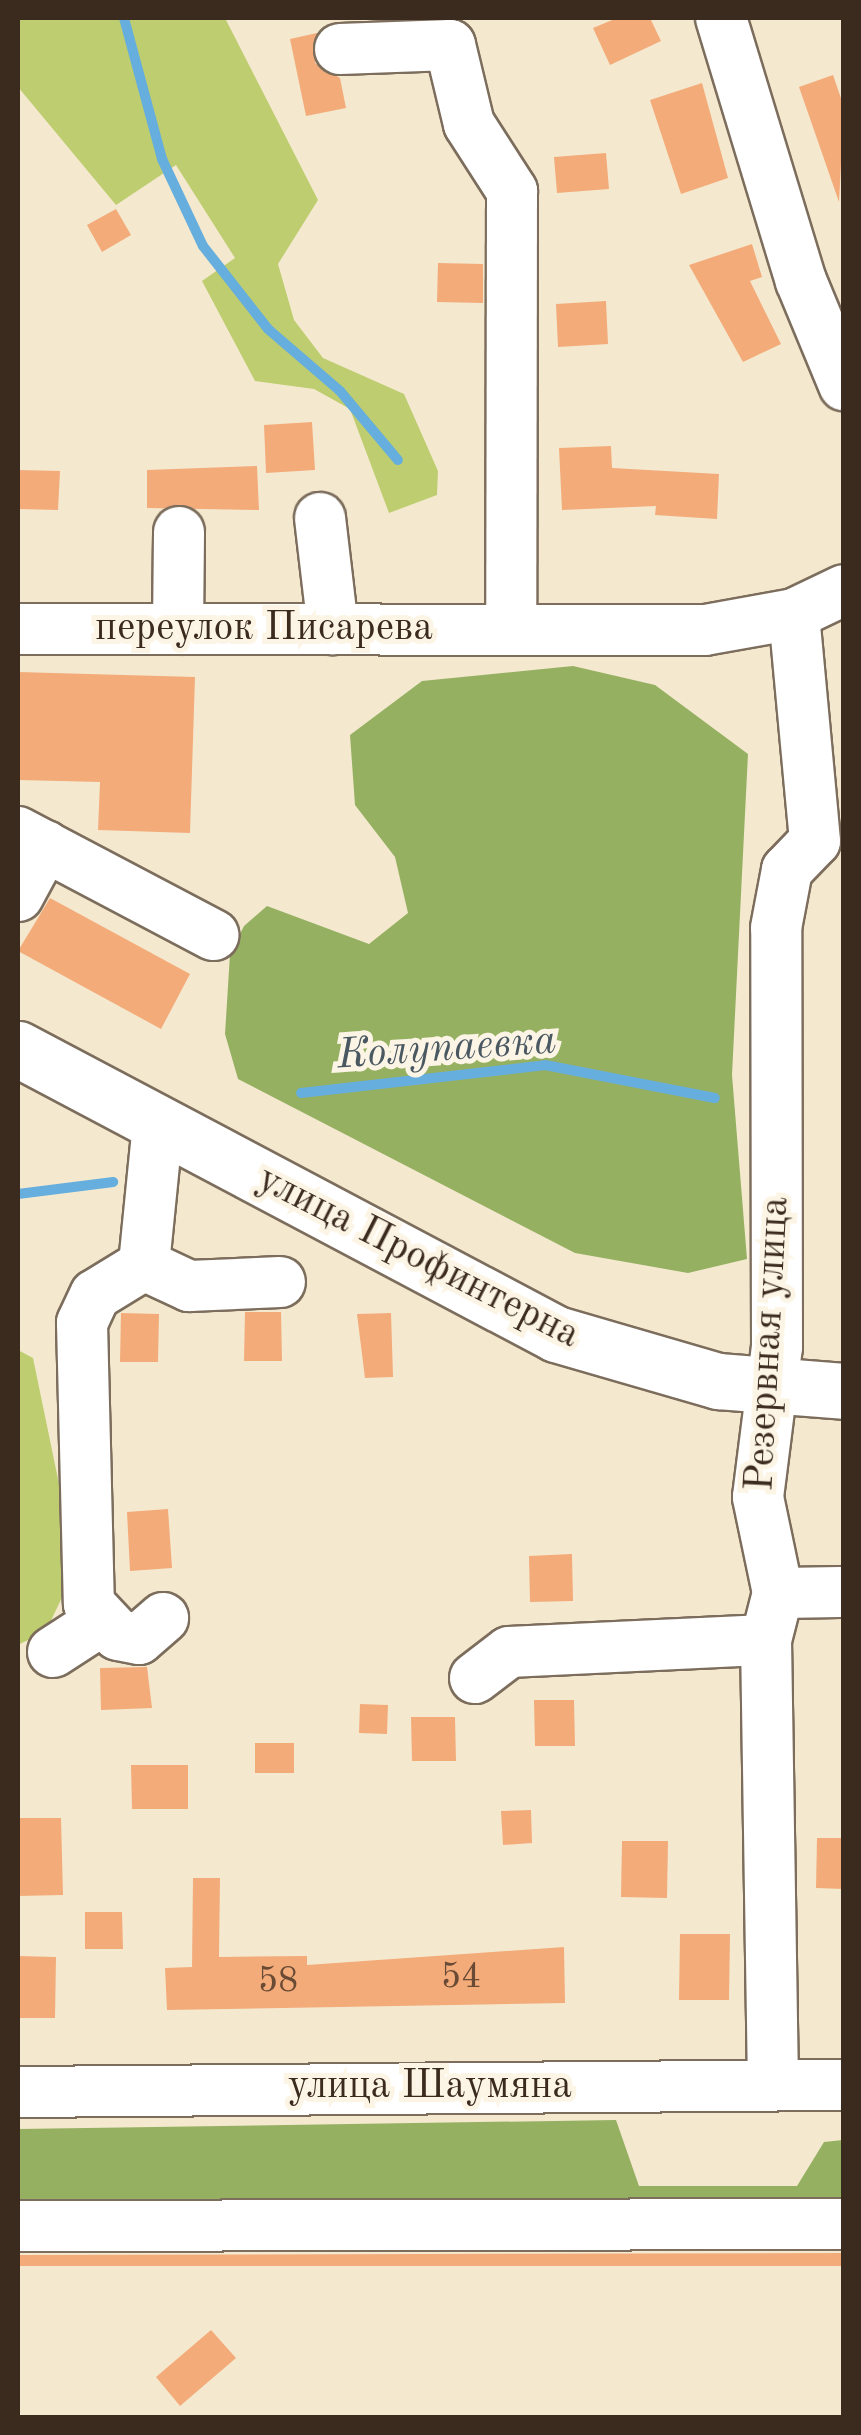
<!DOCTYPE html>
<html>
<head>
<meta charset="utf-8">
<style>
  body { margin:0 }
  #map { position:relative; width:861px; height:2435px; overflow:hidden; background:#f4e9cf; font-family:"Old Standard TT",serif }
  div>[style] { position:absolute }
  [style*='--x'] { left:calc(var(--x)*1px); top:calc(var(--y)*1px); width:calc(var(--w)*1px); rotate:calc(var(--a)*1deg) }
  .green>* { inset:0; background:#becd6f }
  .forest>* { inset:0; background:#96b062 }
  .stream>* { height:10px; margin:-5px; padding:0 5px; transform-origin:5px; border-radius:5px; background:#66aedd }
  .building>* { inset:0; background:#f3ab7a }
  .roads { filter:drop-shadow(2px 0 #7c6d5c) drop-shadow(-2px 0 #7c6d5c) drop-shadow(0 2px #7c6d5c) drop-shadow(0 -2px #7c6d5c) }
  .minor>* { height:50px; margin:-25px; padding:0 25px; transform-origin:25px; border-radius:25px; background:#fff }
  .major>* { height:55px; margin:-27.5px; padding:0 27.5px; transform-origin:27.5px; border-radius:27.5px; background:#fff }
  span { translate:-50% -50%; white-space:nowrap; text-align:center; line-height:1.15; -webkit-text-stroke:10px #fcf5e5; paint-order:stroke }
  .number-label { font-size:35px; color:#694a35 }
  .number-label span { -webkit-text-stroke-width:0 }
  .street-label { font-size:40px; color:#3b2a1e }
  .water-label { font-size:42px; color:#4a5861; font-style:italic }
  .frame { position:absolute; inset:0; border:20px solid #3b2a1e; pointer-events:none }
</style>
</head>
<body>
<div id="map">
  <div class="green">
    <div style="clip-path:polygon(18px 18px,225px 18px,318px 200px,278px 264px,294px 320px,323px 358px,404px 394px,438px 471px,437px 495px,389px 513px,350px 409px,314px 389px,255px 381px,202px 281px,235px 258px,176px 165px,116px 205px,18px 87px)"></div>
    <div style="clip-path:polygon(18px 1350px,33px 1358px,59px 1484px,66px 1589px,46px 1631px,18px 1645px)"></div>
  </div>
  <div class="forest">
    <div style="clip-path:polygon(573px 666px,655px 685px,748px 754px,732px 1075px,747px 1259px,688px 1273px,575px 1253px,238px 1079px,225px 1034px,230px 954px,244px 926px,267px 906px,369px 944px,408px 913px,395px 857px,355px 805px,350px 735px,422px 681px)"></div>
    <div style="clip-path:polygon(616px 2120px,639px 2186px,797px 2186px,824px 2142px,843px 2140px,843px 2211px,18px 2214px,18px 2129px)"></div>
  </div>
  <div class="stream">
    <div style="--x:124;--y:18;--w:146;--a:74.9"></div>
    <div style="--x:162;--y:159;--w:96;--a:64.8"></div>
    <div style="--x:203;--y:246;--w:105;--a:51.9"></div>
    <div style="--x:268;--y:329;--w:95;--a:40.7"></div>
    <div style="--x:340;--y:391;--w:90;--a:50"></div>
    <div style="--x:301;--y:1093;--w:246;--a:-6.5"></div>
    <div style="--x:545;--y:1065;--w:173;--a:11"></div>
    <div style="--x:18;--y:1194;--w:96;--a:-7.2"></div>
  </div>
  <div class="building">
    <div style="clip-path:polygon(617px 18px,650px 18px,661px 41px,610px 65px,593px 28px)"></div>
    <div style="clip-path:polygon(317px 33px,315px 63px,340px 78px,346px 108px,306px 116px,290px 39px)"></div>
    <div style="clip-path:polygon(833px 75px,844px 107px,839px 202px,799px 87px)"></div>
    <div style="clip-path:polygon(702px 83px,728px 178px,681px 194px,650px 100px)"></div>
    <div style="clip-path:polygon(606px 153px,609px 189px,557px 193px,554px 157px)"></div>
    <div style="clip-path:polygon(116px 209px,131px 235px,102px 252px,87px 225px)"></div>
    <div style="clip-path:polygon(752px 244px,762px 277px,750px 281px,781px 344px,743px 362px,689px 265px)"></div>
    <div style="clip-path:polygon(438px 263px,483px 264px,483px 303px,437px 302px)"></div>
    <div style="clip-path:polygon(606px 301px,608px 344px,558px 347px,556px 304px)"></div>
    <div style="clip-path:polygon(312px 422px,315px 470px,266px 473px,264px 425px)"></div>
    <div style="clip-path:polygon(611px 446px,612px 468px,719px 474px,717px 519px,655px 515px,656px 506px,562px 510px,559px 448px)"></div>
    <div style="clip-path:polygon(257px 466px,259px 510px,147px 508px,147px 470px)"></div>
    <div style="clip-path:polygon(18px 470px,60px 471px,58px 510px,18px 509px)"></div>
    <div style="clip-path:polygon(18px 672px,195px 677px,190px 833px,98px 830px,100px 782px,18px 780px)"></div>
    <div style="clip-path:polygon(50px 898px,190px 974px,161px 1029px,18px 951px)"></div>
    <div style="clip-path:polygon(245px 1312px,281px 1312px,282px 1361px,244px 1361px)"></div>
    <div style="clip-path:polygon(121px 1313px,159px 1314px,158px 1362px,120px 1362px)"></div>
    <div style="clip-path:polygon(391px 1313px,393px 1377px,365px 1378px,357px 1314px)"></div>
    <div style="clip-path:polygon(168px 1509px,172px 1568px,130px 1571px,127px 1512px)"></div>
    <div style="clip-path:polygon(572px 1554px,573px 1601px,530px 1602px,529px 1556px)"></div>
    <div style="clip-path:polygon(147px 1667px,152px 1708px,101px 1710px,100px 1668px)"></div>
    <div style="clip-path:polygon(534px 1700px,574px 1700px,575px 1746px,535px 1746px)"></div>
    <div style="clip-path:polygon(360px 1704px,388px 1705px,387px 1734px,359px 1733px)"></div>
    <div style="clip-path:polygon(411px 1717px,455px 1717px,456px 1761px,412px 1761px)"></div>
    <div style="clip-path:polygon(255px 1743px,294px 1743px,294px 1773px,255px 1773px)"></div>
    <div style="clip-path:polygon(131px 1765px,188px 1765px,188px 1809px,132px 1809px)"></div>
    <div style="clip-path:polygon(531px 1810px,532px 1843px,503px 1845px,501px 1811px)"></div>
    <div style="clip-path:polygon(18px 1818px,61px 1818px,63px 1895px,18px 1896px)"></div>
    <div style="clip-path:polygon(817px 1838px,844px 1838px,844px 1889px,816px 1888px)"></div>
    <div style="clip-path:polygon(622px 1841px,668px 1841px,667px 1898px,621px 1897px)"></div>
    <div style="clip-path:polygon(193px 1878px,220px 1878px,219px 1957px,307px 1956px,307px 1965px,564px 1947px,565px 2003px,167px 2010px,165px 1968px,192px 1967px)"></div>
    <div style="clip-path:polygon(85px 1912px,122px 1912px,123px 1949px,85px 1949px)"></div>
    <div style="clip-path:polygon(680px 1934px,730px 1934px,729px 2000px,679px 2000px)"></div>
    <div style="clip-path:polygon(18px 1956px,56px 1957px,55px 2018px,18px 2018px)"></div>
    <div style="clip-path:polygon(844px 2253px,844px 2266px,18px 2266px,18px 2255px)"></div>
    <div style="clip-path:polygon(211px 2330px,236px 2358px,180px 2406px,156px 2377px)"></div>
  </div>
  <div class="roads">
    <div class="minor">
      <div style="--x:721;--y:18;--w:275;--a:73.1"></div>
      <div style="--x:801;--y:281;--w:113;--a:67.5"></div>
      <div style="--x:340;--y:49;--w:110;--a:-2.1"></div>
      <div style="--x:450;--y:45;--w:81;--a:76.5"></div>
      <div style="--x:469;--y:124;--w:80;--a:57.3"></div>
      <div style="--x:512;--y:191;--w:438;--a:90.1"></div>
      <div style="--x:320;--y:518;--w:112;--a:83.3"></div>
      <div style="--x:18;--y:629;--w:687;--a:0.08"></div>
      <div style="--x:705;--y:630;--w:90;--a:-10.2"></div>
      <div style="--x:794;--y:614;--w:55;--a:-25.6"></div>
      <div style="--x:178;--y:629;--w:97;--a:-89.4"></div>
      <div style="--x:18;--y:832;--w:221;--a:27.8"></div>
      <div style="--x:18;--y:896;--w:57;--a:-61.6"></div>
      <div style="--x:158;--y:1124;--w:142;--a:95.7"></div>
      <div style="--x:144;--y:1265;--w:57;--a:148.5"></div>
      <div style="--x:95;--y:1295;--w:31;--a:115"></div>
      <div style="--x:82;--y:1323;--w:281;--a:88.6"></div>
      <div style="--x:89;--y:1604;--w:42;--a:46.9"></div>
      <div style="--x:118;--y:1635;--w:21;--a:11"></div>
      <div style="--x:139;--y:1639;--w:32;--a:-41"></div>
      <div style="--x:144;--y:1265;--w:50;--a:25"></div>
      <div style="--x:189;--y:1286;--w:91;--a:-2.5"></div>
      <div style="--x:778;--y:1593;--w:66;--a:-0.9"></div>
      <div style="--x:53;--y:1652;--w:57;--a:-32.9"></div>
      <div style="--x:475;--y:1678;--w:43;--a:-37.4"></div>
      <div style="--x:509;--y:1652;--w:257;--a:-2.7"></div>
      <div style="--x:773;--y:2085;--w:445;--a:-90.9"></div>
      <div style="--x:766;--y:1640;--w:49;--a:-75.7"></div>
      <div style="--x:778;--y:1593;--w:98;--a:-101.8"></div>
      <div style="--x:758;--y:1497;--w:151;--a:-82.8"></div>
      <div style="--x:777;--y:1347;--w:419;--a:-90.1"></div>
      <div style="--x:776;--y:928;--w:59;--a:-79.3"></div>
      <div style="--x:787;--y:870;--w:40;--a:-46"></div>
      <div style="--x:815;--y:841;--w:228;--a:-95.3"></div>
      <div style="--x:18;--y:2092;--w:826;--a:-0.49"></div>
      <div style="--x:18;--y:2226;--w:826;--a:-0.14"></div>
    </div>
    <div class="major">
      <div style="--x:18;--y:1049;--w:609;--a:27.91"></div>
      <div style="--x:556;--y:1334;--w:169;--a:16.2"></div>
      <div style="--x:718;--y:1381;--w:126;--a:4.5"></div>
    </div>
  </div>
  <div class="number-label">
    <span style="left:461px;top:1978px">54</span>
    <span style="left:278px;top:1982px">58</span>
  </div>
  <div class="street-label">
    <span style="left:264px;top:629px">переулок Писарева</span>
    <span style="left:418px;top:1258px;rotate:27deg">улица Профинтерна</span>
    <span style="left:769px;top:1344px;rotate:-87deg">Резервная улица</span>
    <span style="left:430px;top:2087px">улица Шаумяна</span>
  </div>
  <div class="water-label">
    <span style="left:447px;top:1049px;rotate:-4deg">Колупаевка</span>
  </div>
  <div class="frame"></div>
</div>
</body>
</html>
